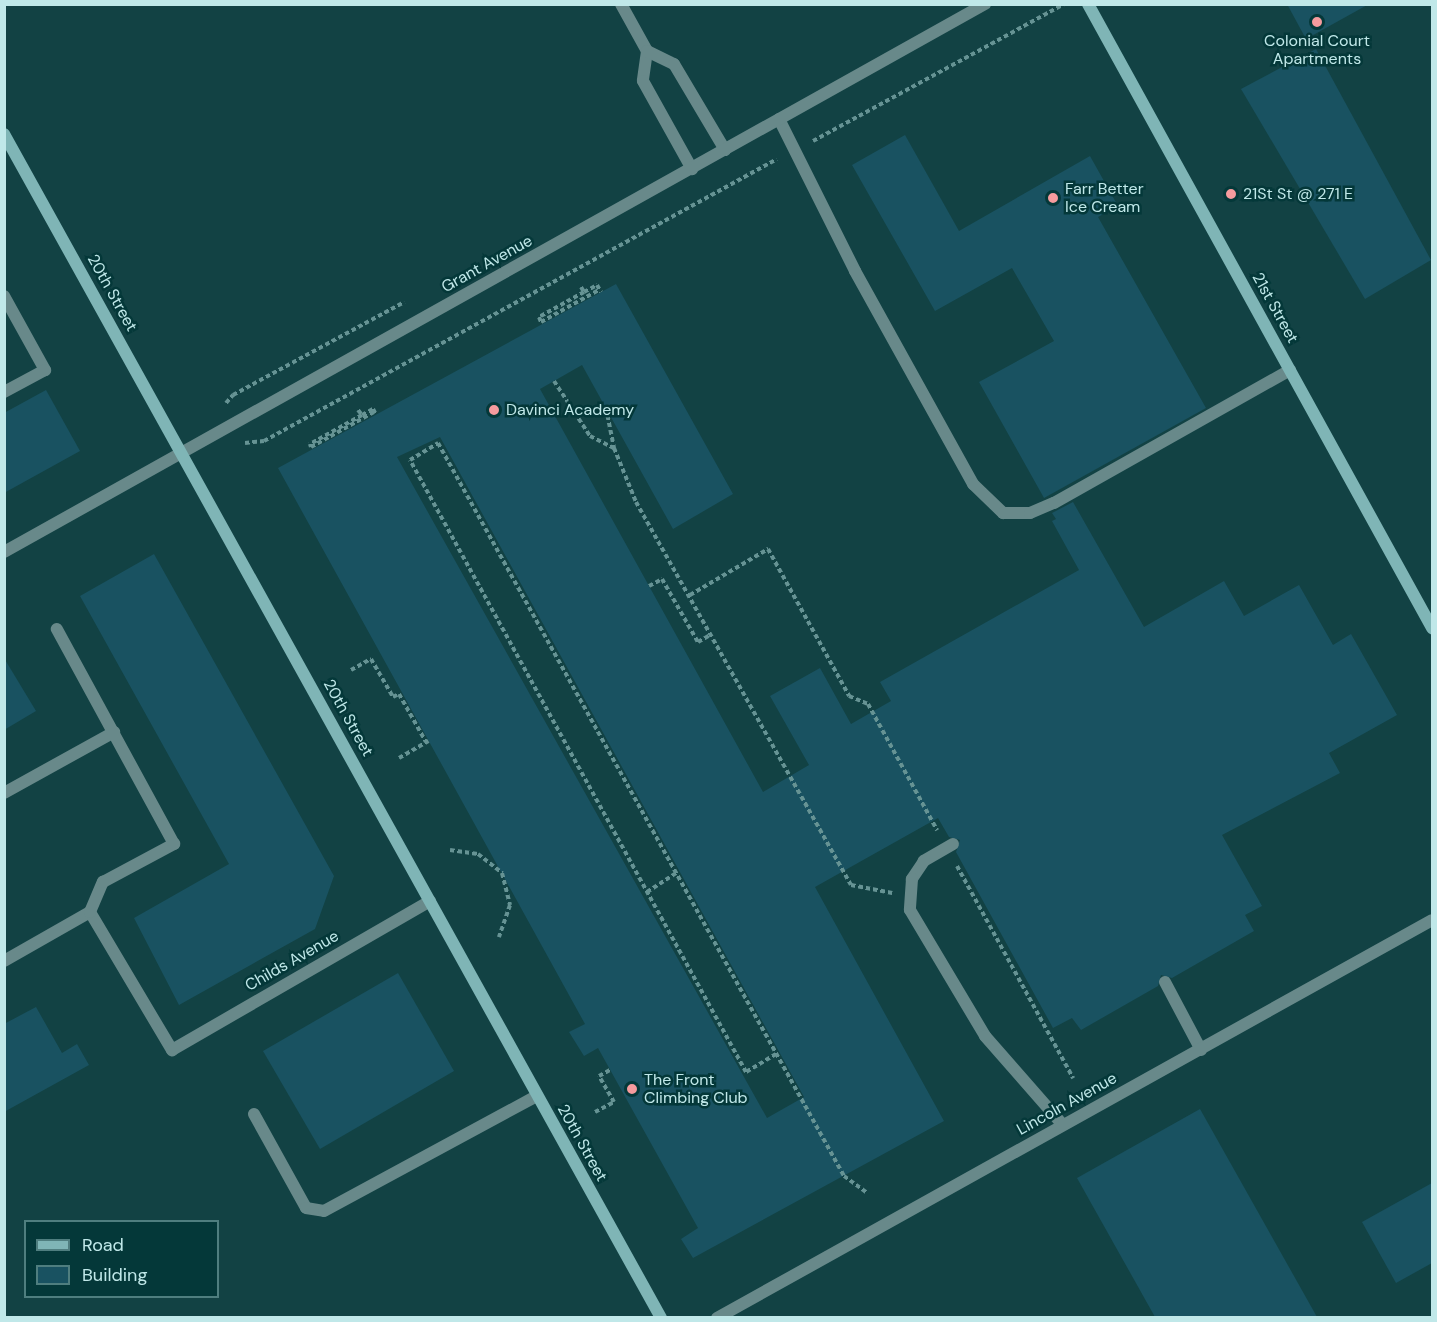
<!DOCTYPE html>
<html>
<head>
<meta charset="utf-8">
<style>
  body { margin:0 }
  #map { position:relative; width:1437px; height:1322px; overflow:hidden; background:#124244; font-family:"DM Sans",sans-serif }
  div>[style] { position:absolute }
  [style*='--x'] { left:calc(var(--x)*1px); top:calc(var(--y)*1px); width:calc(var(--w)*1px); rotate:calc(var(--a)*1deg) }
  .building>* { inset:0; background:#195261 }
  .path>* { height:4px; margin-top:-2px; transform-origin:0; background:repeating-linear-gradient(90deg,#669394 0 4.5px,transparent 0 7.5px) }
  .service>* { height:12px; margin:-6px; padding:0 6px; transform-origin:6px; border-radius:6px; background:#68898a }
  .minor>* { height:12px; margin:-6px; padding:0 6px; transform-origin:6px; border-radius:6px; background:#68898a }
  .tertiary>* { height:12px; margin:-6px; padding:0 6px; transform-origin:6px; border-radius:6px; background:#68898a }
  .secondary>* { height:12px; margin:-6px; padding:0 6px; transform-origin:6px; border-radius:6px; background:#7fb5b6 }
  .dots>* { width:16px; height:16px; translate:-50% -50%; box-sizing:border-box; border:3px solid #043839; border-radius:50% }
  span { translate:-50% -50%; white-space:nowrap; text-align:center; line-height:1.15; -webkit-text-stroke:5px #043839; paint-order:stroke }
  .poi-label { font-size:16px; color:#c0e8e9 }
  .left { translate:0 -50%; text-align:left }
  .street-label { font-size:16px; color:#c0e8e9 }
  .frame { position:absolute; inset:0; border:6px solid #c0e8e9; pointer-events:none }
  .legend { position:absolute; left:24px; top:1220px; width:195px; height:78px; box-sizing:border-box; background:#043839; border:2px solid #4f7e7f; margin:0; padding:8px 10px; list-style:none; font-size:18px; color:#c0e8e9 }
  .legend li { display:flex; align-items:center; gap:12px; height:30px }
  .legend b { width:30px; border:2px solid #4f7e7f }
</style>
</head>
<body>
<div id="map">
  <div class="building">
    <div style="clip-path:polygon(1287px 4px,1369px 4px,1306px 39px)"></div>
    <div style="clip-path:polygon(1316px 49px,1431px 260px,1365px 299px,1241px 89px)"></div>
    <div style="clip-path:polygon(905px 135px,959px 231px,1090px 156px,1118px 206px,1098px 217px,1206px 408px,1044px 498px,979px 382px,1054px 341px,1012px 268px,935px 311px,852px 165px)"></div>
    <div style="clip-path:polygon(evenodd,616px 284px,733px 494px,673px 529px,582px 365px,540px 389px,763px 792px,809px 765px,770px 696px,820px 668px,851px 724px,891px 701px,880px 682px,1079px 570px,1052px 521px,1056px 519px,1052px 513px,1073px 502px,1144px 627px,1224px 581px,1244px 616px,1299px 585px,1333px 645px,1351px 634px,1397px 715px,1329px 753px,1340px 773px,1222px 835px,1262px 906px,1245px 915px,1254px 931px,1172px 978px,1161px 975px,1158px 986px,1081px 1030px,1072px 1018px,1053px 1028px,956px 852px,960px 840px,949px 837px,938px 818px,815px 887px,944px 1121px,693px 1258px,681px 1239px,698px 1228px,598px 1048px,584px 1056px,569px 1032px,585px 1024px,278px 468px,616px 284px,440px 437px,804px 1097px,767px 1118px,397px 457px,440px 437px)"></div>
    <div style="clip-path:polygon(46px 390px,80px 451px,4px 493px,4px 413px)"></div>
    <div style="clip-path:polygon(154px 554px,334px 876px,315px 929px,179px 1005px,134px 918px,229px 864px,80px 596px)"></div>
    <div style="clip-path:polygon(4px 658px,36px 711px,4px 730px)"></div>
    <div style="clip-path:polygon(398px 973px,454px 1071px,320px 1149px,263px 1051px)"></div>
    <div style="clip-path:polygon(36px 1007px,62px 1053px,77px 1044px,89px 1065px,4px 1112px,4px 1024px)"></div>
    <div style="clip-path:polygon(1200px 1109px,1317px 1317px,1155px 1317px,1077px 1178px)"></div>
    <div style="clip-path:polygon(1432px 1183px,1432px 1263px,1396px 1283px,1362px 1222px)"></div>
  </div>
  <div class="path">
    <div style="--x:813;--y:141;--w:286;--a:-28.6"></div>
    <div style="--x:581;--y:287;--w:6;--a:59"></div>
    <div style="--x:584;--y:292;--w:51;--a:150.9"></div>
    <div style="--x:539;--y:317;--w:5;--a:68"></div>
    <div style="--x:541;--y:322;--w:66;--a:-28.9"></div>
    <div style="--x:584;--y:292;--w:15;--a:-28"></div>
    <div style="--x:597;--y:285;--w:8;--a:60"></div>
    <div style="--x:554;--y:381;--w:66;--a:56.8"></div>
    <div style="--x:590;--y:436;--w:27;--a:27"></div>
    <div style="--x:226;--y:403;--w:11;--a:-49"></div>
    <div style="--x:233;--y:395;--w:195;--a:-28.5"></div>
    <div style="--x:606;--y:408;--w:41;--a:78.7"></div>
    <div style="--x:614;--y:448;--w:58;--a:67.8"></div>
    <div style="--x:636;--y:502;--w:439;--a:60.7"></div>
    <div style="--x:851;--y:885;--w:42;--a:11"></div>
    <div style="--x:358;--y:410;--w:6;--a:51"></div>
    <div style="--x:362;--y:415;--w:60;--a:150.9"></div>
    <div style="--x:310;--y:444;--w:3;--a:72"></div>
    <div style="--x:311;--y:447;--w:72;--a:-29.1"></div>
    <div style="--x:362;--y:415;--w:13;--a:-29"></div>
    <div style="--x:373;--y:409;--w:7;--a:63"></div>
    <div style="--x:245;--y:443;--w:19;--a:-6"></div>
    <div style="--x:264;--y:441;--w:585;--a:-28.8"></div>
    <div style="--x:649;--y:586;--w:15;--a:-28"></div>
    <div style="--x:662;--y:579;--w:73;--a:60.3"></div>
    <div style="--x:698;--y:642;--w:16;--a:-30"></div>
    <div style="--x:690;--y:595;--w:91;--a:-30.5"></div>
    <div style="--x:768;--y:549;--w:168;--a:61.1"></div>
    <div style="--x:849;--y:696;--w:21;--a:23"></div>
    <div style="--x:868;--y:704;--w:144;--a:61.3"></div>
    <div style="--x:351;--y:670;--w:23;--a:-29"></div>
    <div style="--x:371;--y:659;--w:44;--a:59.9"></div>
    <div style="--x:393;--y:697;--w:7;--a:-27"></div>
    <div style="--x:399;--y:694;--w:55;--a:60.6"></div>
    <div style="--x:399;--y:758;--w:34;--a:-30"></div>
    <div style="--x:450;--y:850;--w:28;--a:8"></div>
    <div style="--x:478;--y:854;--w:31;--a:38"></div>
    <div style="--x:502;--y:873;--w:33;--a:76"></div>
    <div style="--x:510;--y:905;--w:34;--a:109"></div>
    <div style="--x:957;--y:866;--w:242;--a:61.3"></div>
    <div style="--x:647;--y:892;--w:35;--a:-33"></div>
    <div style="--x:776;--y:1054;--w:35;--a:149"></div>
    <div style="--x:746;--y:1072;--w:698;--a:-118.77"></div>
    <div style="--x:410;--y:460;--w:33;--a:-31"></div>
    <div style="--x:438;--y:443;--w:838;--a:61.02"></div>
    <div style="--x:844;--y:1176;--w:29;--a:36"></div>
    <div style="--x:595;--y:1112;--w:21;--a:-28"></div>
    <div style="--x:614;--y:1102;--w:30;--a:-120"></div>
    <div style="--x:599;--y:1076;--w:13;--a:-29"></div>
  </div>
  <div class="service">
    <div style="--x:779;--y:119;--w:170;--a:63.4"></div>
    <div style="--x:855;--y:271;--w:244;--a:61"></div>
    <div style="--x:973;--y:484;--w:42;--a:44"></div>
    <div style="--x:1003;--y:513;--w:27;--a:0"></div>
    <div style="--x:1030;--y:513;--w:26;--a:-23"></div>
    <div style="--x:1054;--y:503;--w:271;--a:-29.4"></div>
    <div style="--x:4;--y:296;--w:85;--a:61"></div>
    <div style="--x:45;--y:370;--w:47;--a:151.8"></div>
    <div style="--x:4;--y:793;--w:126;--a:-29"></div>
    <div style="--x:953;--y:844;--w:34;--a:150"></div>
    <div style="--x:924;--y:861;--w:22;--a:124"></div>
    <div style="--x:912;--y:879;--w:31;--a:94"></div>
    <div style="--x:910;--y:910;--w:147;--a:59.2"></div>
    <div style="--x:985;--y:1036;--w:118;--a:48.8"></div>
    <div style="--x:90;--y:912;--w:161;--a:59.3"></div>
    <div style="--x:4;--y:961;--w:99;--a:-29.7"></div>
    <div style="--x:90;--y:912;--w:33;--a:-67"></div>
    <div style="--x:103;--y:882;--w:81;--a:-28.2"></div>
    <div style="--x:174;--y:844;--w:245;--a:-118.6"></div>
    <div style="--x:1165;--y:982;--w:77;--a:62.1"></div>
    <div style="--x:254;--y:1114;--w:107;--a:61"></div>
    <div style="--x:306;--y:1208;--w:18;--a:9"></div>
    <div style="--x:324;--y:1211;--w:242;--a:-28.4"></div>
  </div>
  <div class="minor">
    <div style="--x:621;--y:4;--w:54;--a:61"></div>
    <div style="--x:647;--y:51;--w:30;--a:98"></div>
    <div style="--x:643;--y:81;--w:101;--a:60.9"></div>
    <div style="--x:647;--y:51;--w:30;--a:26"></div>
    <div style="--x:674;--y:64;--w:100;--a:59.3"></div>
    <div style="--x:172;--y:1050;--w:298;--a:-30"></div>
  </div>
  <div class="tertiary">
    <div style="--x:4;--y:552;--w:1124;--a:-29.19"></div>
    <div style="--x:717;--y:1318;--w:818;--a:-29.1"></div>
  </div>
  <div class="secondary">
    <div style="--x:1088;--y:4;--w:713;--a:61.13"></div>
    <div style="--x:4;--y:134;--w:1354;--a:60.97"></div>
  </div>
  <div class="dots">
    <div style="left:1317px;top:22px;background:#f59b9e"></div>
    <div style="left:1231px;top:194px;background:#f59b9e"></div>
    <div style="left:1053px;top:198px;background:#f59b9e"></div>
    <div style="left:494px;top:410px;background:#f59b9e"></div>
    <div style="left:632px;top:1089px;background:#f59b9e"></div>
  </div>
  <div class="poi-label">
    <span style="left:1317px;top:50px">Colonial Court<br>Apartments</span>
    <span class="left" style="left:1065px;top:198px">Farr Better<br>Ice Cream</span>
    <span class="left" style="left:1243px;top:194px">21St St @ 271 E</span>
    <span class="left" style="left:506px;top:410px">Davinci Academy</span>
    <span class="left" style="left:644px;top:1089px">The Front<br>Climbing Club</span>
  </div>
  <div class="street-label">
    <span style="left:487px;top:264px;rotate:-29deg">Grant Avenue</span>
    <span style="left:112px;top:293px;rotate:61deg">20th Street</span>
    <span style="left:1275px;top:308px;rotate:61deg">21st Street</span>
    <span style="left:348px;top:718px;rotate:61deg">20th Street</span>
    <span style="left:292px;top:961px;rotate:-30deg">Childs Avenue</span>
    <span style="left:1067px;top:1104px;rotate:-29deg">Lincoln Avenue</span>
    <span style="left:582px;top:1143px;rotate:61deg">20th Street</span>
  </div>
  <div class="frame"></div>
  <ul class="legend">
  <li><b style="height:8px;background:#7fb5b6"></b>Road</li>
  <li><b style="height:16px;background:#195261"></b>Building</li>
  </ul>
</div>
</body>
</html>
